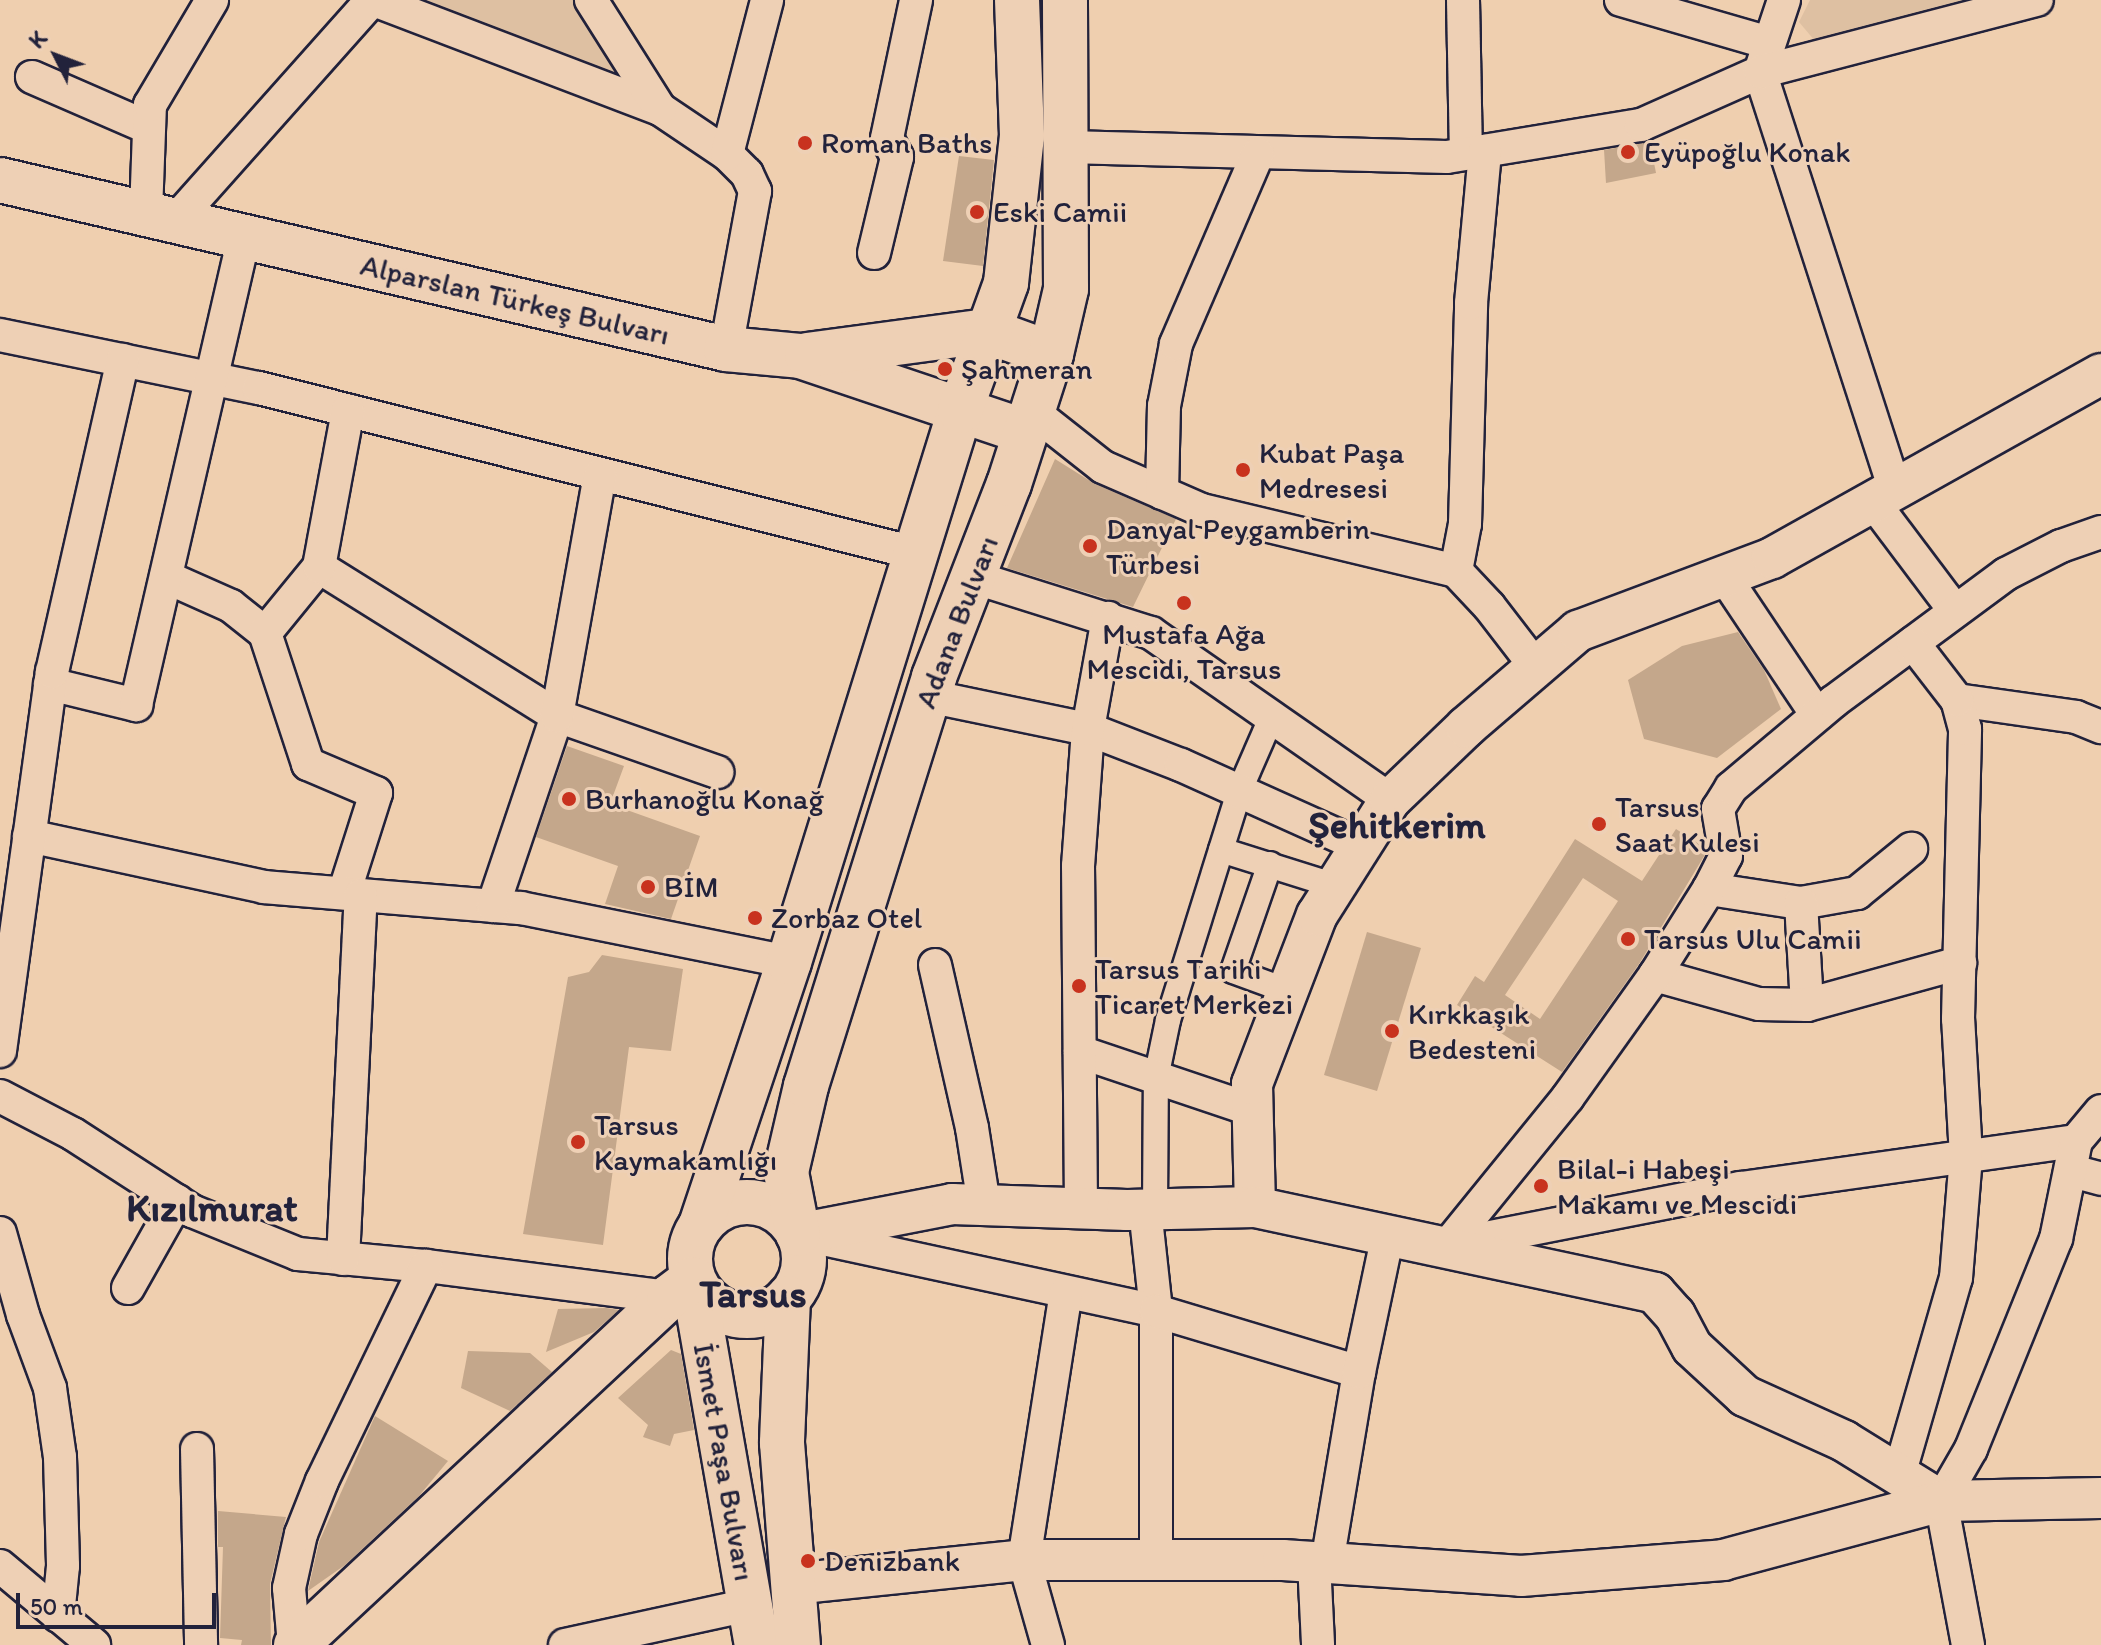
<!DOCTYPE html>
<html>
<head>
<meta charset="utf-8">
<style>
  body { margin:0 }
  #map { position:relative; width:2101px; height:1645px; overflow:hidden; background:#efcfaf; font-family:Itim,sans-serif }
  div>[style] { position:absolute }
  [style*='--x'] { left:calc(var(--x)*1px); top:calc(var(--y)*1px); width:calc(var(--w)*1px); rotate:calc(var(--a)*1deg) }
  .built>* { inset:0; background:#dec0a2 }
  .building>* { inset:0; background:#c4a78b }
  .roads { filter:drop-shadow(2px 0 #22223b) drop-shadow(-2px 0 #22223b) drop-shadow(0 2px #22223b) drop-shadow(0 -2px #22223b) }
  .pedestrian>* { height:24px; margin:-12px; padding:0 12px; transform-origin:12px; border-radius:12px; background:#eed0b5 }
  .minor>* { height:32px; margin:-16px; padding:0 16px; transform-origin:16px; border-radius:16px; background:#eed0b5 }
  .tertiary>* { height:40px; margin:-20px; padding:0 20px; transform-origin:20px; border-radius:20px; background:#eed0b5 }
  .secondary>* { height:44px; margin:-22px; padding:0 22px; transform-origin:22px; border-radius:22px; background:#eed0b5 }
  .secondary>.ring { margin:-22px; padding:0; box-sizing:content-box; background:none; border:44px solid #eed0b5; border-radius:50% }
  .dots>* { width:22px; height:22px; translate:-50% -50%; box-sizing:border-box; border:4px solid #eed0b5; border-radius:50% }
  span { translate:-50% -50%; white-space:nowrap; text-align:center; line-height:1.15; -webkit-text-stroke:6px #eed0b5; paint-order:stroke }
  .poi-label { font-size:30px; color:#22223b }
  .left { translate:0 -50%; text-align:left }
  .street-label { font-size:30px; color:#22223b }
  .district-label { font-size:38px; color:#22223b; font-weight:700 }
  .north { position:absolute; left:16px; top:16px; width:80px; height:80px; -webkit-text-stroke:6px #eed0b5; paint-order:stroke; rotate:312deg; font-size:22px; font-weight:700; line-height:32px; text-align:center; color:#22223b }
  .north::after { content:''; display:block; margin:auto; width:28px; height:36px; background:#22223b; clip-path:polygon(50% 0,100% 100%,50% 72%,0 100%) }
  .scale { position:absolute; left:16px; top:1593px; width:200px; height:36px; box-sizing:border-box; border:4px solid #22223b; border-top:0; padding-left:10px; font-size:24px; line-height:28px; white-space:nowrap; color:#22223b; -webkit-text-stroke:6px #eed0b5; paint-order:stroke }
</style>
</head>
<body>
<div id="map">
  <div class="built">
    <div style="clip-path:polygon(416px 0,576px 0,616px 68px,601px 81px)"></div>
    <div style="clip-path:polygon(1810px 0,1964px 0,1815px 41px,1799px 22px)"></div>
  </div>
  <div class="building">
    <div style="clip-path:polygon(1650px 142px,1656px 173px,1606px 183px,1604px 150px)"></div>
    <div style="clip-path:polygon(959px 156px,994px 160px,983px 266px,943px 261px)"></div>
    <div style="clip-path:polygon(1055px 459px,1095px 484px,1176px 519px,1133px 607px,1007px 568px)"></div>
    <div style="clip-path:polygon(1738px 632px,1764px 670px,1781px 709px,1717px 758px,1644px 739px,1628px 680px,1682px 646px)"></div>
    <div style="clip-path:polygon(567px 746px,624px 766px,610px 804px,700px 836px,671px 919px,605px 904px,618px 866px,536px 837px)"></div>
    <div style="clip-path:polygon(evenodd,1676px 829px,1705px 848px,1706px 853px,1639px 964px,1562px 1072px,1457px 1005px,1475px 976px,1484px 982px,1575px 839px,1642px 881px,1676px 829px,1583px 878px,1618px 901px,1540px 1019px,1505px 995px,1583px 878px)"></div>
    <div style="clip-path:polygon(1367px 932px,1421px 948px,1377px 1091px,1324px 1075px)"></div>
    <div style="clip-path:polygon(602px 955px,683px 969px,671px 1051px,629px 1047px,603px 1245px,523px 1234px,568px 977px,589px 972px)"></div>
    <div style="clip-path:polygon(606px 1308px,619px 1310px,594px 1332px,546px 1352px,558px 1309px)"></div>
    <div style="clip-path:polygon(671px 1350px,681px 1354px,694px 1430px,674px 1434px,670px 1446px,643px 1437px,648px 1425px,618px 1398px)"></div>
    <div style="clip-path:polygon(468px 1351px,530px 1353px,552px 1372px,510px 1411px,461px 1388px)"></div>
    <div style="clip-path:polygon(375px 1416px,448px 1461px,419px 1496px,345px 1565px,308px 1591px,319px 1542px)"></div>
    <div style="clip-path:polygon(218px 1511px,286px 1517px,270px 1584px,271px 1645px,241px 1645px,242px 1640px,220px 1638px,223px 1547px,218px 1547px)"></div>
  </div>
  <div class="roads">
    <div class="pedestrian">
      <div style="--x:1221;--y:850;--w:121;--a:17.4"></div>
      <div style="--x:1270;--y:864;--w:113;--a:109.1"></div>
      <div style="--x:1233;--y:971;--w:59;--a:20"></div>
      <div style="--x:1155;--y:1209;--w:131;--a:-89.6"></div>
      <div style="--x:1156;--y:1078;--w:59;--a:-78.3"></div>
      <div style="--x:1168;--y:1020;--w:239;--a:-72.7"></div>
      <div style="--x:1239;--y:792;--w:83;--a:-66.5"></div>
    </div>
    <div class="minor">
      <div style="--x:374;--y:0;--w:306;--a:20.9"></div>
      <div style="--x:660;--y:109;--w:81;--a:33.9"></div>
      <div style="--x:727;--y:154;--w:28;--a:45"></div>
      <div style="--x:747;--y:174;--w:19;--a:65"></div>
      <div style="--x:755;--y:191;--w:161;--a:100.4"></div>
      <div style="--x:591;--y:0;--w:129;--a:57.7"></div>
      <div style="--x:1463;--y:0;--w:153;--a:88.9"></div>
      <div style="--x:1621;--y:0;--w:154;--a:16.2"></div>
      <div style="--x:1784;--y:0;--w:76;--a:108.4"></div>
      <div style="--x:1760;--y:72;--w:439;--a:72.1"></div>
      <div style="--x:32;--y:77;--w:125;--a:23.5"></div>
      <div style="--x:1067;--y:147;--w:380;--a:1.5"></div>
      <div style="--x:1447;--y:157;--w:197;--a:-9.4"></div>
      <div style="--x:1641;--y:125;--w:130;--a:-24"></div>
      <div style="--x:1760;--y:72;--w:286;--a:-14.6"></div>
      <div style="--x:727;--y:154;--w:159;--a:-75.4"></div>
      <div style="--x:146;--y:213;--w:108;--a:-87.9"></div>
      <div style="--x:150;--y:105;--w:122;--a:-59.4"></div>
      <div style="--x:175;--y:221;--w:296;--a:-48.3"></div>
      <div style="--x:874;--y:253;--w:99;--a:-76.5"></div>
      <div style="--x:897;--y:157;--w:21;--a:-118"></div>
      <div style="--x:887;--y:138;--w:141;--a:-78.1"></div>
      <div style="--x:0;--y:335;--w:264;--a:11.6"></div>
      <div style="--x:259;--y:388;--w:676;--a:14.12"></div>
      <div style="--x:1032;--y:411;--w:90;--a:38.3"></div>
      <div style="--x:1103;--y:467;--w:108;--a:23.5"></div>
      <div style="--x:1202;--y:510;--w:261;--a:13.5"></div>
      <div style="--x:1456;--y:571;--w:48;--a:46.7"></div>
      <div style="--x:1489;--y:606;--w:77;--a:52.4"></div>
      <div style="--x:1162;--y:493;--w:87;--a:-88.7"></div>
      <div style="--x:1164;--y:406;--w:63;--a:-79"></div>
      <div style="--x:1176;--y:344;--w:207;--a:-66.7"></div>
      <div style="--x:1873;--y:502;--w:136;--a:53"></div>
      <div style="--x:319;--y:567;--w:281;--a:32"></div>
      <div style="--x:557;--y:716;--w:170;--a:19.3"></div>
      <div style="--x:1456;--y:571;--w:48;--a:-79.2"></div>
      <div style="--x:1465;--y:524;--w:221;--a:-88.4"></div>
      <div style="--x:1471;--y:303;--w:153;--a:-84.7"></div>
      <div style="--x:1724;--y:576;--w:167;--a:56.2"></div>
      <div style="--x:166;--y:577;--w:71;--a:24"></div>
      <div style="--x:231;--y:606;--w:43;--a:38.5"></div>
      <div style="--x:265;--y:633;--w:138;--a:71.8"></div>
      <div style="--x:308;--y:764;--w:74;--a:23.1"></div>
      <div style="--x:376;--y:793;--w:105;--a:107.7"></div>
      <div style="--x:973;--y:577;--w:187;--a:17.5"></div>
      <div style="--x:1151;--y:633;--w:292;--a:34.9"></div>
      <div style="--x:265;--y:633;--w:85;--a:-50.7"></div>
      <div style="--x:319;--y:567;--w:159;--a:-79.5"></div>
      <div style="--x:50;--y:684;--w:89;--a:13.7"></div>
      <div style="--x:136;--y:705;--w:478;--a:-77"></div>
      <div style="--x:928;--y:696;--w:163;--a:11.7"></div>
      <div style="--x:1088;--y:729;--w:100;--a:21.2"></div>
      <div style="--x:1181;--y:765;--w:197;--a:24.2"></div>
      <div style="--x:1957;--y:700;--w:120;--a:8.1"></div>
      <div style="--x:2076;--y:717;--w:27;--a:22"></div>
      <div style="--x:29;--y:836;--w:240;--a:12.2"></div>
      <div style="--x:264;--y:887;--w:258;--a:4.7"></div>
      <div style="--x:521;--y:908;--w:273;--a:11.4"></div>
      <div style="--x:1709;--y:889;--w:93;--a:8.7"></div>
      <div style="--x:1801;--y:903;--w:57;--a:-10.1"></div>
      <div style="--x:1857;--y:893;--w:70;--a:-39.2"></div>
      <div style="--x:1801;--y:903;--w:102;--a:86.6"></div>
      <div style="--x:493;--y:906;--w:200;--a:-71.4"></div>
      <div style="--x:557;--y:716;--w:245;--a:-79.9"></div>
      <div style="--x:935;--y:965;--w:167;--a:77.2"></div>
      <div style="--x:972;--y:1128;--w:78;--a:81.1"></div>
      <div style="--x:1655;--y:975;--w:108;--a:15.6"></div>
      <div style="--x:1759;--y:1004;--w:48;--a:1.2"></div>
      <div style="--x:1807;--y:1005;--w:159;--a:-15.4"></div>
      <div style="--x:0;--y:1051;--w:383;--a:-82.2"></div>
      <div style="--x:52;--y:672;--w:320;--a:-77.2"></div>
      <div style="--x:1080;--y:1052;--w:182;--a:18.6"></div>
      <div style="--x:0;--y:1096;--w:82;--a:27.5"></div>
      <div style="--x:73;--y:1134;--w:142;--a:32.9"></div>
      <div style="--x:192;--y:1211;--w:114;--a:22.1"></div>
      <div style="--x:298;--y:1254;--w:129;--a:5.4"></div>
      <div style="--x:426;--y:1266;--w:245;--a:7.3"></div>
      <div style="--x:2072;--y:1171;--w:30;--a:15"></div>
      <div style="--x:1081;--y:1208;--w:342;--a:-90.5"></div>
      <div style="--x:1078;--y:866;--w:137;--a:-85.8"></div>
      <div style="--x:1088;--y:729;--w:113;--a:-79.8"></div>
      <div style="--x:1145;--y:1209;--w:103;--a:83.8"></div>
      <div style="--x:1156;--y:1311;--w:249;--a:90"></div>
      <div style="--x:0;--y:1233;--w:85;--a:74.3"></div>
      <div style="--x:23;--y:1315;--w:78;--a:69.7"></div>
      <div style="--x:50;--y:1388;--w:70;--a:81.8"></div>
      <div style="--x:60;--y:1457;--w:109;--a:88.4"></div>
      <div style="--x:63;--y:1566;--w:50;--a:95.7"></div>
      <div style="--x:805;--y:1235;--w:359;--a:12.2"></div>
      <div style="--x:1156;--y:1311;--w:212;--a:16.7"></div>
      <div style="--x:1450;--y:1245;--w:297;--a:-11.1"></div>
      <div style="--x:1741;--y:1188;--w:338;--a:-8"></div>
      <div style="--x:1447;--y:1246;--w:192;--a:-50.9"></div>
      <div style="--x:1568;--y:1097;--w:150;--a:-54.5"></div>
      <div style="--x:1655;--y:975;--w:102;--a:-57.9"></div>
      <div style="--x:1709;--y:889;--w:37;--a:-63"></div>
      <div style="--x:1726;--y:856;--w:48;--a:-99.7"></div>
      <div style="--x:1718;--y:809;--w:25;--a:-58"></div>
      <div style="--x:1731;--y:788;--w:133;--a:-40.1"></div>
      <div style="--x:1833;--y:702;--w:215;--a:-36.5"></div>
      <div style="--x:2006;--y:574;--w:62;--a:-27"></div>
      <div style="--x:2061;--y:546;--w:42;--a:-19.3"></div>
      <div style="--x:343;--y:1259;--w:364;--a:-87.2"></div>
      <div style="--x:128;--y:1288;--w:100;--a:-60.6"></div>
      <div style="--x:197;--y:1449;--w:196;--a:88.8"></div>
      <div style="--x:1899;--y:1475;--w:205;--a:-73.9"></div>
      <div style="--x:1956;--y:1278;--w:122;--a:-85.3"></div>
      <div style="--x:1966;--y:1156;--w:137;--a:-93.3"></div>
      <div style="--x:1958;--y:1019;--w:290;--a:-88.6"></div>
      <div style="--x:1965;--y:729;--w:30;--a:-105"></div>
      <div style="--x:1957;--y:700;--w:72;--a:-127.7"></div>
      <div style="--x:1314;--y:1562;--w:83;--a:87.2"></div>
      <div style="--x:1327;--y:1563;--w:194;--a:-80.5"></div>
      <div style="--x:1359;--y:1372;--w:141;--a:-78.1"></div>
      <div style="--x:0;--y:1566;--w:123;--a:40"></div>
      <div style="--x:294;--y:1645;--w:57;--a:-95"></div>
      <div style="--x:289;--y:1588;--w:55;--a:-77.5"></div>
      <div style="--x:301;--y:1534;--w:57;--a:-68.4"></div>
      <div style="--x:322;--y:1481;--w:239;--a:-64.2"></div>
      <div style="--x:565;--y:1645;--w:188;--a:-12.3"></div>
      <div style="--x:1048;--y:1645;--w:88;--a:-105.8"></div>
      <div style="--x:1024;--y:1560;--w:270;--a:-81.1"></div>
      <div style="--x:1968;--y:1645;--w:147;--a:-100.6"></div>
      <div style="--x:1941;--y:1501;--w:60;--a:-60"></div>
      <div style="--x:1971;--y:1449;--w:227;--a:-68"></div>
      <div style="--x:2056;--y:1239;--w:100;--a:-78.5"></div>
      <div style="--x:2076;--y:1141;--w:39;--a:-50"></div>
    </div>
    <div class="tertiary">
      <div style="--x:1255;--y:1207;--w:123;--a:-91.4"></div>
      <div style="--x:1252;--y:1084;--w:181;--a:-69"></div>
      <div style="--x:1317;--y:915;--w:136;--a:-57.6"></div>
      <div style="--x:1390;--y:800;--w:105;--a:-43.8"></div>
      <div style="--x:1466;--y:727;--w:148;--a:-40.6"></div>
      <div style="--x:1578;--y:631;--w:207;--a:-20.6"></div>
      <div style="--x:1772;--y:558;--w:377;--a:-29.2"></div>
      <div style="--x:798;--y:1234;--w:157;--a:-11"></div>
      <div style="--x:952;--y:1204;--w:175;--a:2"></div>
      <div style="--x:1127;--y:1210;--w:128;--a:-1.3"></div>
      <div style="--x:1255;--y:1207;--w:409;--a:12.1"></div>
      <div style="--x:1655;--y:1293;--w:30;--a:48"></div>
      <div style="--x:1675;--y:1315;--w:36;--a:62"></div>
      <div style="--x:1692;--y:1347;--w:72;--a:42.8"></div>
      <div style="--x:1745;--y:1396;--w:109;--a:24.4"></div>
      <div style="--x:1844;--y:1441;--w:114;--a:31.7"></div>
      <div style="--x:792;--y:1584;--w:233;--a:-5.9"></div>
      <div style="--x:1024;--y:1560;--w:259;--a:0"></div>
      <div style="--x:1283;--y:1560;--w:239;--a:3.8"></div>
      <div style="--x:1521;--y:1576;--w:203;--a:-4.5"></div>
      <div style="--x:1723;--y:1560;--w:226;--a:-15.1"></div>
      <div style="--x:1941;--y:1501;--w:160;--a:-1.1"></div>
    </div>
    <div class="secondary">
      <div style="--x:0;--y:180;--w:745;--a:13.1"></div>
      <div style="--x:726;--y:349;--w:74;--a:5.4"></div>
      <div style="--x:800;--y:356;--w:238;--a:18.6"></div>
      <div style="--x:807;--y:355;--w:183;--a:-7.6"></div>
      <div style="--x:988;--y:331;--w:67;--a:20.1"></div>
      <div class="ring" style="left:690px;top:1202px;width:70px;height:70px"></div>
      <div style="--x:701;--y:1225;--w:277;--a:-71.5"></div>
      <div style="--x:789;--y:962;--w:577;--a:-72.76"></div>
      <div style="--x:960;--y:411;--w:136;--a:-70.2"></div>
      <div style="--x:1006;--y:283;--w:148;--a:-83.8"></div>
      <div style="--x:1022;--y:136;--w:136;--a:-92.1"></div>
      <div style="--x:798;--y:1234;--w:63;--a:-101"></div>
      <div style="--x:786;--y:1172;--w:88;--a:-76.9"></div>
      <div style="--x:806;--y:1086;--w:429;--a:-72.6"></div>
      <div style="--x:934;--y:677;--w:207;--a:-68.8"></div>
      <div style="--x:1009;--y:484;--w:137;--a:-72.1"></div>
      <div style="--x:1051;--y:354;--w:67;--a:-77"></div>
      <div style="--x:1066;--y:289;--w:289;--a:-90.2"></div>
      <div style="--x:693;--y:1279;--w:372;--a:80.1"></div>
      <div style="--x:788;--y:1298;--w:145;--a:92.4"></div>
      <div style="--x:782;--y:1443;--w:203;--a:85.5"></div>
      <div style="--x:296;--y:1645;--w:510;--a:-43.01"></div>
      <div style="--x:669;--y:1297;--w:30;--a:-37"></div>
    </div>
  </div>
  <div class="dots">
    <div style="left:805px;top:143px;background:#c8321e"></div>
    <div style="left:1628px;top:152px;background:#c8321e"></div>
    <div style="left:977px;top:212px;background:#c8321e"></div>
    <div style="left:945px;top:369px;background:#c8321e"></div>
    <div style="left:1243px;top:470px;background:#c8321e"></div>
    <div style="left:1090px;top:546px;background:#c8321e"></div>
    <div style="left:1184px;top:603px;background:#c8321e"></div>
    <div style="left:569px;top:799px;background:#c8321e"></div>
    <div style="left:1599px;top:824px;background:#c8321e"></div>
    <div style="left:648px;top:887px;background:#c8321e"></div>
    <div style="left:755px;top:918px;background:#c8321e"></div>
    <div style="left:1628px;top:939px;background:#c8321e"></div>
    <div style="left:1079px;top:986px;background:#c8321e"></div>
    <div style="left:1392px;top:1031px;background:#c8321e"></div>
    <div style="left:578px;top:1142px;background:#c8321e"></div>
    <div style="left:1541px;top:1186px;background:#c8321e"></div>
    <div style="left:808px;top:1561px;background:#c8321e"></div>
  </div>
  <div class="poi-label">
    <span class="left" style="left:821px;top:143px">Roman Baths</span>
    <span class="left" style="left:1644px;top:152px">Eyüpoğlu Konak</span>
    <span class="left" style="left:993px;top:212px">Eski Camii</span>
    <span class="left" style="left:961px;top:369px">Şahmeran</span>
    <span class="left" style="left:1259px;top:470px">Kubat Paşa<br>Medresesi</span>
    <span class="left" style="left:1106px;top:546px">Danyal Peygamberin<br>Türbesi</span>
    <span style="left:1184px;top:651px">Mustafa Ağa<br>Mescidi, Tarsus</span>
    <span class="left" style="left:585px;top:799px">Burhanoğlu Konağ</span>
    <span class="left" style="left:1615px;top:824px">Tarsus<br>Saat Kulesi</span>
    <span class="left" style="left:664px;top:887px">BİM</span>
    <span class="left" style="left:771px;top:918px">Zorbaz Otel</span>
    <span class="left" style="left:1644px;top:939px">Tarsus Ulu Camii</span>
    <span class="left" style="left:1095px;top:986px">Tarsus Tarihi<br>Ticaret Merkezi</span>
    <span class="left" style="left:1408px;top:1031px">Kırkkaşık<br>Bedesteni</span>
    <span class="left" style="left:594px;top:1142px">Tarsus<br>Kaymakamlığı</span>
    <span class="left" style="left:1557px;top:1186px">Bilal-i Habeşi<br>Makamı ve Mescidi</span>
    <span class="left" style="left:824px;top:1561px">Denizbank</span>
  </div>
  <div class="street-label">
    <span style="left:515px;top:300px;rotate:13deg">Alparslan Türkeş Bulvarı</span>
    <span style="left:957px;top:622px;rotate:-69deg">Adana Bulvarı</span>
    <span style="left:724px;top:1462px;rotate:80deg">İsmet Paşa Bulvarı</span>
  </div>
  <div class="district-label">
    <span style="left:1397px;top:826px">Şehitkerim</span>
    <span style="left:212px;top:1209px">Kızılmurat</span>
    <span style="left:753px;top:1295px">Tarsus</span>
  </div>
  <div class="north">K</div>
  <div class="scale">50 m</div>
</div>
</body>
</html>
